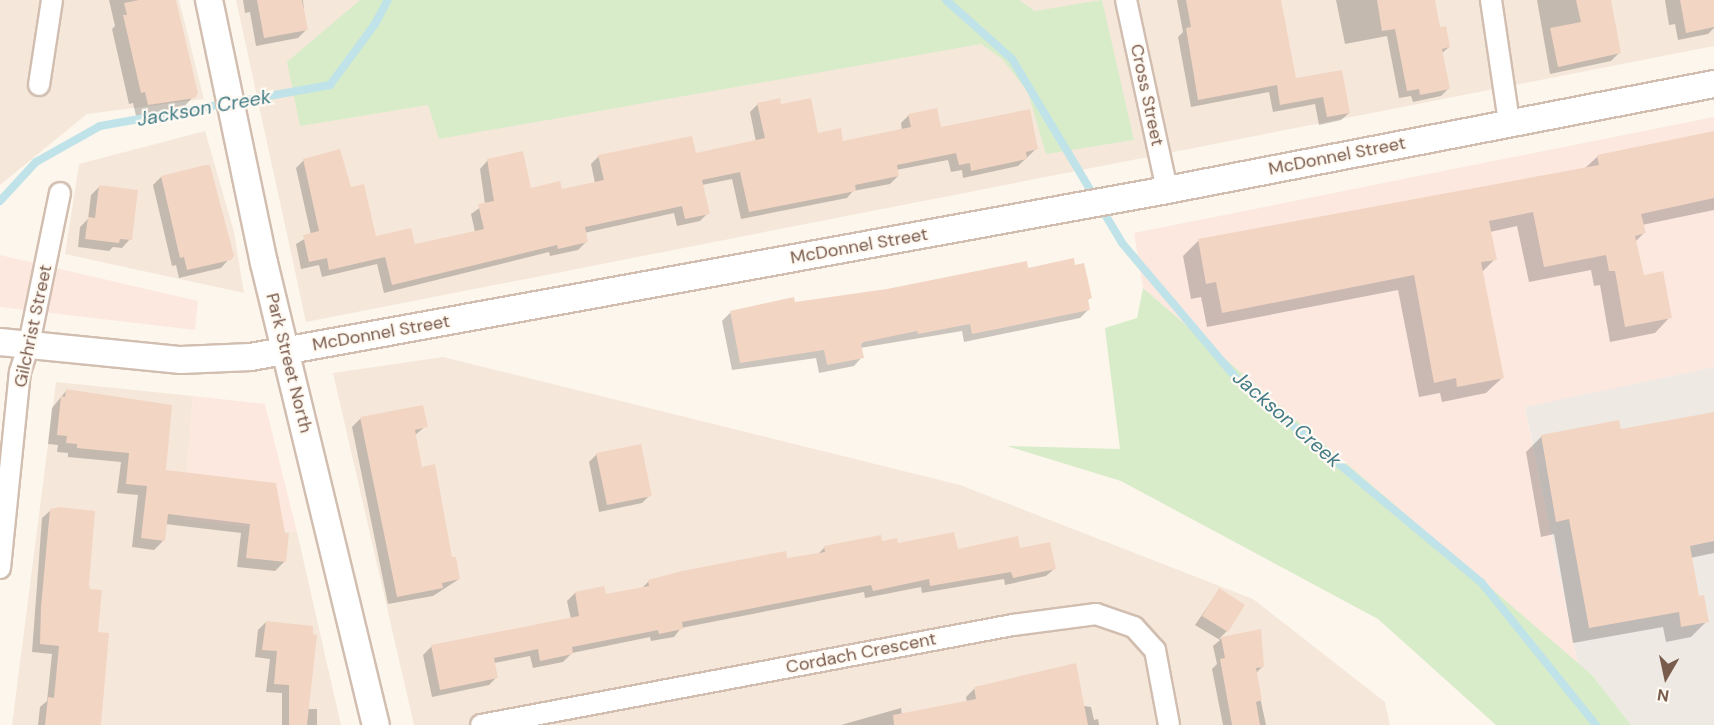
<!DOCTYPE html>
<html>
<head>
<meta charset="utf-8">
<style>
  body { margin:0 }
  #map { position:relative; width:1714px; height:725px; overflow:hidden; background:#fdf6ec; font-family:"DM Sans",sans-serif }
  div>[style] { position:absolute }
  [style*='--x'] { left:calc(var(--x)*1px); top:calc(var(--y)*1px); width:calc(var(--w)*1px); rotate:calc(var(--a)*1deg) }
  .residential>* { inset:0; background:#f5e8da }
  .commercial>* { inset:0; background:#fde8e0 }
  .industrial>* { inset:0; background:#efe9e4 }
  .green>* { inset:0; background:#d8ecc9 }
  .shadow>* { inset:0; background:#0003 }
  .stream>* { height:8px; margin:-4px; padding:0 4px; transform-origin:4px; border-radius:4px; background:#bfe3e8 }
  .building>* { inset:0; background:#f3d5c3 }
  .roads { filter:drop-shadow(2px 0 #d1beb0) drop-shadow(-2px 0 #d1beb0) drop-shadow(0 2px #d1beb0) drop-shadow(0 -2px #d1beb0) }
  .minor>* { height:20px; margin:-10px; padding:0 10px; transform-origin:10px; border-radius:10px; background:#fff }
  .tertiary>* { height:26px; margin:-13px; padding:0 13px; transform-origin:13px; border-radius:13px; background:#fff }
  span { translate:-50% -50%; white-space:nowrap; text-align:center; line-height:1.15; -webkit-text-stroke:4.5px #fffaf3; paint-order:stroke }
  .street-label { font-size:18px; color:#7a5c4d }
  .water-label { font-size:20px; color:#437c86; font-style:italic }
  .north { position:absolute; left:1636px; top:647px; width:60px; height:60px; -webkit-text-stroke:4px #fffaf3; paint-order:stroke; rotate:189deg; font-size:16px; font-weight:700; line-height:24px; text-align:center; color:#7a5c4d }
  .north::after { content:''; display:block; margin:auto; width:21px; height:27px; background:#7a5c4d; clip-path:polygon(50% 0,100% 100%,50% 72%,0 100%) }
</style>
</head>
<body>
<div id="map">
  <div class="residential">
    <div style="clip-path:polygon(0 0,179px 0,204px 99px,87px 114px,0 185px)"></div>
    <div style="clip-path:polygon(236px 0,1714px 0,1714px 46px,306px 322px)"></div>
    <div style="clip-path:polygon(205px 131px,234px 232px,244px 293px,65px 254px,79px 164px)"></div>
    <div style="clip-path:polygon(443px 357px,960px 485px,1253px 599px,1385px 702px,1390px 725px,414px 725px,333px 373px)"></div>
    <div style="clip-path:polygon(56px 382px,193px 396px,183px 519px,297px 532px,341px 725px,12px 725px)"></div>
  </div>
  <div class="commercial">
    <div style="clip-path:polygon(1714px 117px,1714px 367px,1525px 408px,1578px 664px,1143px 288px,1134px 233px)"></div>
    <div style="clip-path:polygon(0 255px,198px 301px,195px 330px,0 307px)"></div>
    <div style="clip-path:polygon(193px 396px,265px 404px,297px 532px,183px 519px)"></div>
  </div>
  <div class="industrial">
    <div style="clip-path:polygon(1714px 367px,1714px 725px,1631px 725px,1593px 676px,1578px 664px,1525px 407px)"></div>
  </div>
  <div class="green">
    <div style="clip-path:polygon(360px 0,1019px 0,1035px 11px,1102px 0,1134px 140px,1046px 154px,1028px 92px,1002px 59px,981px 44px,439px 139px,428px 105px,300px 126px,287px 62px)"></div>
    <div style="clip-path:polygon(1143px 288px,1593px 676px,1631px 725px,1496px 725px,1378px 619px,1121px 481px,1007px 446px,1120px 449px,1105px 328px,1137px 318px)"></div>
  </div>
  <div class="shadow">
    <div style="clip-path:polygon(109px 0,175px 0,193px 97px,181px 110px,136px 116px,133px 103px,129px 104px,112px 29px,115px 26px)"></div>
    <div style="clip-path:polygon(243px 0,303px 0,306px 30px,298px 38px,256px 46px,250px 12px,245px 13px)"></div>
    <div style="clip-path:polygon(1177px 0,1239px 0,1295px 80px,1349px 113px,1341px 120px,1319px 125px,1315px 104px,1273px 112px,1269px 92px,1191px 107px,1178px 37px,1183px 32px)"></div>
    <div style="clip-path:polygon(1336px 0,1433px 0,1439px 28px,1449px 47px,1441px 54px,1448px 89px,1441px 96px,1413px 102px,1411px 96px,1399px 98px,1387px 36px,1345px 44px)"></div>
    <div style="clip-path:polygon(1537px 0,1602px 0,1619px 53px,1611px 61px,1550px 74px)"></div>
    <div style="clip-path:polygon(1665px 0,1712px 0,1714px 28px,1708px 34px,1678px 40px,1675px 24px,1669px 25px)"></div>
    <div style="clip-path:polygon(758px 104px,780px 106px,817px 135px,842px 142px,902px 130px,901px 123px,909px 115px,940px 129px,1037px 148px,1018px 166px,963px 178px,962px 170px,951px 172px,948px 160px,896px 170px,898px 176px,890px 184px,853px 191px,847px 198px,741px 219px,732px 179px,702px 185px,708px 213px,700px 221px,677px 226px,674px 213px,584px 233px,586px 242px,578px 250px,550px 256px,549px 252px,384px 293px,377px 264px,322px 277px,319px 265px,301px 269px,296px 244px,311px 235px,296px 168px,304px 160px,350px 189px,375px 237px,414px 245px,475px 232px,471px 214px,485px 204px,480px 169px,488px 160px,530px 189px,561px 191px,595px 183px,591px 164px,599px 156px,695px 155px,756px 142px,750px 112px)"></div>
    <div style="clip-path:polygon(1714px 132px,1714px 210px,1642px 225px,1644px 233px,1635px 242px,1643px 276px,1670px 317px,1655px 333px,1610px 342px,1600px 285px,1594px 286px,1591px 270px,1529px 282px,1517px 226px,1490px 232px,1495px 259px,1481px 273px,1502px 378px,1486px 393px,1442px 402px,1440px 393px,1419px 397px,1398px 290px,1207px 327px,1201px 297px,1191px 299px,1183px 256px,1198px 241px,1584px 169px,1597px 157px)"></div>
    <div style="clip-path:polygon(161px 177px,229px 259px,221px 268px,179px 278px,176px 265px,172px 266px,153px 185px)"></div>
    <div style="clip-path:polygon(100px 186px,130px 239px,122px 248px,113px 247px,109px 251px,78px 247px,80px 227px,88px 219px,91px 195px)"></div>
    <div style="clip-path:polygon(1027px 270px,1090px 298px,1087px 301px,1089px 309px,1080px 318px,964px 342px,962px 331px,860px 348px,862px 357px,854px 366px,819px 373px,816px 358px,732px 370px,722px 321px,730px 313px,793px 299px,793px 304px)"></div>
    <div style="clip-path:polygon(66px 391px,164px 471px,274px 484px,285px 561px,275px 571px,237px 567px,241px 533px,165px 524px,163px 541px,154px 550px,132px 547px,138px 495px,117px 493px,121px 462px,68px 457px,68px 453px,57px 452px,58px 445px,48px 444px,52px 408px)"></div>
    <div style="clip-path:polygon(422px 406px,426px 426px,415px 435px,421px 469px,459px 579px,433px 596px,388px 604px,352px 427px,360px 419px)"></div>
    <div style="clip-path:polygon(1714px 414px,1714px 553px,1690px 558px,1698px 598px,1707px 621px,1691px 637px,1666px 642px,1663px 627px,1573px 643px,1554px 534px,1541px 537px,1526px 452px,1542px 436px,1620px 431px)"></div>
    <div style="clip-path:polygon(597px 454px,650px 495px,642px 503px,599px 512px,589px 462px)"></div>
    <div style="clip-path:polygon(51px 510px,87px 584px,96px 633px,99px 725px,38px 725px,40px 707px,47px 701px,52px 654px,32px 652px,42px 518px)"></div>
    <div style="clip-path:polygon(881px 543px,956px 550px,1019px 549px,1054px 569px,1046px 576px,1005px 585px,1004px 579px,922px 593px,921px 587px,865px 598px,864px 592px,681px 628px,674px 637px,651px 641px,650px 637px,572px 653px,563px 662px,533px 668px,530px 656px,494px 663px,497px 677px,489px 685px,432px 697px,423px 655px,431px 647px,571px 619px,567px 601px,575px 593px,605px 596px,641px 589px,649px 581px,818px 554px,824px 548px)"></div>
    <div style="clip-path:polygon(1219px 590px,1227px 631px,1219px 639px,1260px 631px,1263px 666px,1255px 674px,1266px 725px,1223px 725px,1212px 669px,1217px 664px,1213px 646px,1220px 640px,1195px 625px)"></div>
    <div style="clip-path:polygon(266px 622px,308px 709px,317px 709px,317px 725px,282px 725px,282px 693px,266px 692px,270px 659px,255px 657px,258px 630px)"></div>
    <div style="clip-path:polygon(974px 689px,1091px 707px,1094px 720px,1098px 719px,1099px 725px,841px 725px,901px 708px,902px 715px,967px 702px,966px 697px)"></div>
  </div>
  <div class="stream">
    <div style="--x:946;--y:0;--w:89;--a:41.8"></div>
    <div style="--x:1012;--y:59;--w:214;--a:59.1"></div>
    <div style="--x:1122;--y:243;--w:178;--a:49.8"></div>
    <div style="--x:1237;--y:379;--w:317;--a:39.8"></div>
    <div style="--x:1481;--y:582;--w:184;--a:51.2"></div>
    <div style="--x:0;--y:201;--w:53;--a:-47.3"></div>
    <div style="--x:36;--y:162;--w:73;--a:-29.4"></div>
    <div style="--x:100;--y:126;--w:234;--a:-10.1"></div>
    <div style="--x:330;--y:85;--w:76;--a:-53.6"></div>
    <div style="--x:375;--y:24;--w:27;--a:-62"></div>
  </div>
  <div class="building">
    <div style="clip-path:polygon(139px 0,176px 0,198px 93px,195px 98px,148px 105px,145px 92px,141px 93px,123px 15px,127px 15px,124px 3px)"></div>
    <div style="clip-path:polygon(257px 0,302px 0,308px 30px,264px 38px)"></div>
    <div style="clip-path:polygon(1186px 0,1281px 0,1296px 78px,1342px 70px,1350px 113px,1327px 117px,1323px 97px,1280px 105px,1277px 85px,1198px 100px,1186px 28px,1191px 27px)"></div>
    <div style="clip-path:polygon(1377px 0,1435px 0,1440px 27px,1446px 26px,1450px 47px,1442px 49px,1450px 89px,1420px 95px,1419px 89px,1407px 91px,1395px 29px,1382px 31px)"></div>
    <div style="clip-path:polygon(1576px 0,1611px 0,1621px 53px,1558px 67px,1550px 28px,1581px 22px)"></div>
    <div style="clip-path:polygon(1680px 0,1714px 0,1714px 27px,1686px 33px)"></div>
    <div style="clip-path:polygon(780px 98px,781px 104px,811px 98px,818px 133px,841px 128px,843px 141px,911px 127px,908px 114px,937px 108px,941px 127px,1030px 109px,1038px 149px,1026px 152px,1027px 159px,971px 171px,970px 163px,959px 165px,956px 153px,897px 165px,899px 176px,855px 185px,856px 191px,749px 212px,740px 172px,702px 180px,710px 214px,685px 219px,682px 206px,585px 227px,588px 242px,558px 249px,557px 245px,392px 285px,385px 257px,329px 270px,327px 258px,309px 262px,303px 235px,319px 231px,303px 159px,340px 149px,351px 187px,364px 184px,376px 236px,411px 228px,415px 244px,484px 229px,478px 204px,494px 201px,487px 159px,523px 151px,531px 188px,560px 181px,562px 189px,604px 180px,598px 155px,692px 136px,696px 153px,765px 138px,757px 103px)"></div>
    <div style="clip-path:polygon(1714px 131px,1714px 198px,1641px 214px,1646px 233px,1635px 236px,1644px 275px,1663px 271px,1672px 318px,1625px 327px,1615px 271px,1609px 271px,1606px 255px,1544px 267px,1533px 212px,1489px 221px,1497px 260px,1481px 262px,1504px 378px,1457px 387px,1456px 378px,1434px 383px,1414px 275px,1222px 313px,1216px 282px,1206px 284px,1198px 239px,1599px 165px,1597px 155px)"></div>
    <div style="clip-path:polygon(205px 165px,210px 165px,234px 256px,231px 260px,187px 270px,184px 257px,180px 258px,161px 176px)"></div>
    <div style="clip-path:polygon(99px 185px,138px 190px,132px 240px,120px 239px,119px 243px,85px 239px,88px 217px,95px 218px)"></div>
    <div style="clip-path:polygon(1074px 258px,1075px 265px,1084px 263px,1092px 298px,1088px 299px,1090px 310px,972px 334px,970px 324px,918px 334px,917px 331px,864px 342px,861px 344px,864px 358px,827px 365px,824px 350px,740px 363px,730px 311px,794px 297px,795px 302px,887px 289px,1027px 261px,1028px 268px)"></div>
    <div style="clip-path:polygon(66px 389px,172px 405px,166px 470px,276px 483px,285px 533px,289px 533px,286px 562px,246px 558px,250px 524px,168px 514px,165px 541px,141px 538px,147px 486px,126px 484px,129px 453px,77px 448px,77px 444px,66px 443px,67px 436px,57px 435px,61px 396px,65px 397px)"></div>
    <div style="clip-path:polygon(423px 405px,428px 427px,415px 430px,422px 467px,435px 464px,452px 557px,456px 557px,460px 579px,442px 583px,443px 588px,397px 597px,360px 417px)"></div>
    <div style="clip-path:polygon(1714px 412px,1714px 541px,1690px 546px,1699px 596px,1704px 595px,1709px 622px,1681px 627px,1679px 612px,1589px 628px,1569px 519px,1556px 522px,1541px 435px,1619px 420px,1621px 429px)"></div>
    <div style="clip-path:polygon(641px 444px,652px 496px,607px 505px,596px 453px)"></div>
    <div style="clip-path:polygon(59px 507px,95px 511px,89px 584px,90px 589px,102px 590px,98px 632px,109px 633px,101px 725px,45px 725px,48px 697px,54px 698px,59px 646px,40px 644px,41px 607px,50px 509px)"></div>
    <div style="clip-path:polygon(954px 532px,958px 549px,1018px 536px,1020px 548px,1050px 542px,1056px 569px,1013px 578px,1011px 572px,930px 586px,929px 579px,873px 591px,871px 585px,682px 622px,683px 629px,659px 634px,658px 630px,572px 647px,573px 654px,540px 661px,538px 649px,494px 658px,498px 678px,440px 690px,431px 645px,579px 616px,575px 592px,604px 586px,606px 594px,649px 586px,648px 580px,682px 571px,786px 551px,787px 558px,825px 552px,824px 546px,881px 535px,882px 541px,897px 538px,898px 543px)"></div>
    <div style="clip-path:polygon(1219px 588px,1245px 605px,1228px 632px,1202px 616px)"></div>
    <div style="clip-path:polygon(266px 621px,313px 626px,313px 634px,317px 635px,307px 725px,289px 725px,289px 685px,274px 684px,277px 651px,262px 650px)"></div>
    <div style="clip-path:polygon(1261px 629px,1264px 667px,1256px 668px,1262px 700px,1256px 702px,1260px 725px,1232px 725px,1220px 659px,1225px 658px,1221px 637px)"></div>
    <div style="clip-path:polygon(1076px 663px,1088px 725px,894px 725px,893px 715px,976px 699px,974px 687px)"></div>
  </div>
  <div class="roads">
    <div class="minor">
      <div style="--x:1126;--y:0;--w:194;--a:77.8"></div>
      <div style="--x:1491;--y:0;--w:123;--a:81.6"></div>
      <div style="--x:39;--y:85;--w:86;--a:-81.3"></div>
      <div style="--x:0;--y:568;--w:197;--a:-84.2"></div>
      <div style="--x:20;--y:372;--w:29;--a:-72"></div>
      <div style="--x:29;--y:344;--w:154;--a:-78.4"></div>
      <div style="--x:481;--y:725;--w:541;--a:-10.65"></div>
      <div style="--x:1013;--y:625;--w:84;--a:-7.5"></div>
      <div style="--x:1096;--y:614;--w:40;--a:18.9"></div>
      <div style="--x:1134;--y:627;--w:31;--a:48"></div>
      <div style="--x:1155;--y:650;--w:76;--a:79.4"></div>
    </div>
    <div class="tertiary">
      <div style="--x:209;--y:0;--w:269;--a:78.2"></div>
      <div style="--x:264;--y:263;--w:475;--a:76.4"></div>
      <div style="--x:0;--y:342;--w:182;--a:5.7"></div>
      <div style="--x:181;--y:360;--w:70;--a:-2.5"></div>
      <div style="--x:251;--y:357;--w:931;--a:-10.33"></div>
      <div style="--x:1167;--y:190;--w:557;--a:-10.97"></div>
    </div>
  </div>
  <div class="street-label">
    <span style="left:1147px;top:95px;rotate:78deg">Cross Street</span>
    <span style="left:1337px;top:156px;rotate:-11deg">McDonnel Street</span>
    <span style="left:859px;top:246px;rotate:-10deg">McDonnel Street</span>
    <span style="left:33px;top:326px;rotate:-78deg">Gilchrist Street</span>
    <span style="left:381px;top:333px;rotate:-10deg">McDonnel Street</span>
    <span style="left:289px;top:363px;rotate:76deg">Park Street North</span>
    <span style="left:861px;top:653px;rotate:-11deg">Cordach Crescent</span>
  </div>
  <div class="water-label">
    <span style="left:204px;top:108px;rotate:-10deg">Jackson Creek</span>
    <span style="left:1287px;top:419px;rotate:41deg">Jackson Creek</span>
  </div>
  <div class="north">N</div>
</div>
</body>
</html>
